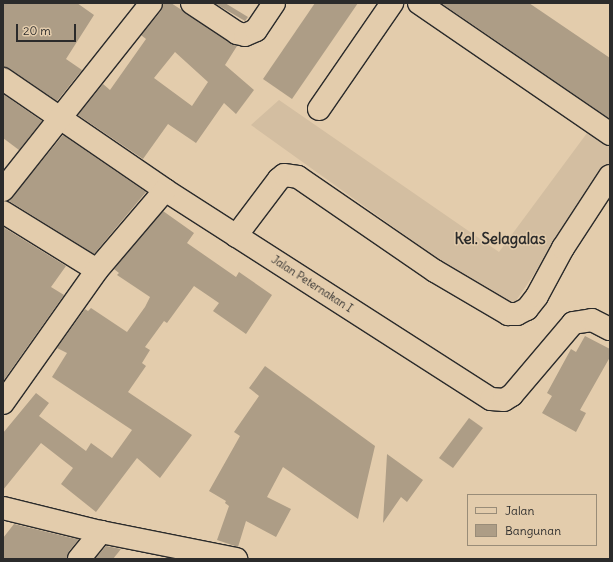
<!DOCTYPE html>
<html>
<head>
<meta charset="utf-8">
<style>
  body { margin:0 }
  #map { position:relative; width:613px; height:562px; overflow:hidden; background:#e3ccac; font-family:Delius,sans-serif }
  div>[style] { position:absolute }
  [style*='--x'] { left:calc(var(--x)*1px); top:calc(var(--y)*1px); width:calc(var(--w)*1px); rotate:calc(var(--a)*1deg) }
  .built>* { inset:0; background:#d3bea1 }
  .building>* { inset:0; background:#ad9d86 }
  .roads { filter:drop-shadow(1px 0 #2b2b2b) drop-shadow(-1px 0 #2b2b2b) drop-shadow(0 1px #2b2b2b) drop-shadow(0 -1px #2b2b2b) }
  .minor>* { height:22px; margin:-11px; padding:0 11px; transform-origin:11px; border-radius:11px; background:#e3ccac }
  span { translate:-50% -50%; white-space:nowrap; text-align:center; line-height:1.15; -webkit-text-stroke:3px #e3ccac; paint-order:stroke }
  .street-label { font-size:11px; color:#2b2b2b }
  .district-label { font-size:15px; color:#2b2b2b; font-weight:700 }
  .frame { position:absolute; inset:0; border:4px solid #2b2b2b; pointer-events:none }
  .legend { position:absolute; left:467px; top:494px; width:130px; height:52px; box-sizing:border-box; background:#e3ccac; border:1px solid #998c78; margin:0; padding:5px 7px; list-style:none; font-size:12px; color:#2b2b2b }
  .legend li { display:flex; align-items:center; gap:8px; height:20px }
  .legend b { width:20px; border:1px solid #998c78 }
  .scale { position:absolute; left:16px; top:24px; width:60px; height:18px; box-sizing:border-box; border:2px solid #2b2b2b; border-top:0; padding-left:5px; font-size:12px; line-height:14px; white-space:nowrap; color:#2b2b2b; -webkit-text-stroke:3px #e3ccac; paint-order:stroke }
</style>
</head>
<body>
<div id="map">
  <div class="built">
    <div style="clip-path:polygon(279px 100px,499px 252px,590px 129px,610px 145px,610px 163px,511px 308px,480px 289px,251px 125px)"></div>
  </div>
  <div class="building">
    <div style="clip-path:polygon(3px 3px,77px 3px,94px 15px,66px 59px,82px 70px,57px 101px,10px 69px,3px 67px)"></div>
    <div style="clip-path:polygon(evenodd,163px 3px,171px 3px,237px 46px,225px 65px,254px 90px,236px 114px,224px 103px,196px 143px,168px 124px,143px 159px,78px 115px,103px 84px,110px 90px,146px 39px,141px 35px,161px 11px,163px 3px,175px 52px,208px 82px,192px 106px,154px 78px,175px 52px)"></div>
    <div style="clip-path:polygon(225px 3px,248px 17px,245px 21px,216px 4px)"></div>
    <div style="clip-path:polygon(315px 3px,358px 3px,292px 99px,263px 79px)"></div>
    <div style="clip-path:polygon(441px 3px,529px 3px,610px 58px,610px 119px)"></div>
    <div style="clip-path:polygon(3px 94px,42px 121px,19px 150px,3px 138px)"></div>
    <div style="clip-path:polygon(63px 135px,146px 192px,94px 254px,9px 201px)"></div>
    <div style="clip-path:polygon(163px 211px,194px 233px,187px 243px,236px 277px,239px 272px,272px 295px,246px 334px,213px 311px,219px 303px,194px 286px,167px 323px,164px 321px,145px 347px,150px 350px,142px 363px,146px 366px,128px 392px,192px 435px,160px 478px,137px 458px,96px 512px,61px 484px,73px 468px,41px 443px,3px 490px,3px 433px,36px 393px,49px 403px,39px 416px,86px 451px,91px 443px,112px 458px,132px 430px,52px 377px,67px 353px,57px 348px,85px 309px,88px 311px,91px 308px,127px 332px,145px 307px,150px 297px,117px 275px,119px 273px,114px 269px)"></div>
    <div style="clip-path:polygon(3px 227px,66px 266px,51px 287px,64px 295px,3px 381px)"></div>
    <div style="clip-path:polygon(585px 336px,610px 349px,610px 357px,580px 410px,586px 413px,576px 432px,542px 413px,552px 396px,547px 393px,571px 349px,576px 352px)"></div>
    <div style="clip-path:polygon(265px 366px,375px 446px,358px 519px,283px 467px,267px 497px,291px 509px,276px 537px,246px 521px,238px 547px,217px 540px,229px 506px,225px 503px,226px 501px,209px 491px,240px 436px,234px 432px,259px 396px,249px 388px)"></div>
    <div style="clip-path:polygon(469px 418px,483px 428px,453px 468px,439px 458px)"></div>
    <div style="clip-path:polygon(387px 454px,423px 480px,407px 502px,401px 497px,383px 523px)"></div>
    <div style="clip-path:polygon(14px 524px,72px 538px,79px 539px,69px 551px,67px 559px,3px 559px,3px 538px)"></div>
    <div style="clip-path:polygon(106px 546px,121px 549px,113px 559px,95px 559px)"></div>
  </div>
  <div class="roads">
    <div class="minor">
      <div style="--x:192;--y:3;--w:54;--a:33.7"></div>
      <div style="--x:237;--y:33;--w:8;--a:14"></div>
      <div style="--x:245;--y:35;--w:12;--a:-24"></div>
      <div style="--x:256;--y:30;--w:32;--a:-56"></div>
      <div style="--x:419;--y:3;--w:232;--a:34.4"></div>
      <div style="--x:3;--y:79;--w:196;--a:34.4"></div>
      <div style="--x:165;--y:190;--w:387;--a:32.7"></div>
      <div style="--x:491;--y:399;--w:13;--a:4"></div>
      <div style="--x:504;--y:400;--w:9;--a:-32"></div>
      <div style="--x:512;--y:395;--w:94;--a:-49.7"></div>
      <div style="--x:573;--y:323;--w:19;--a:-9"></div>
      <div style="--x:592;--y:320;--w:20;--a:27"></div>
      <div style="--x:319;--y:109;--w:129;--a:-55.4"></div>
      <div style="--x:3;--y:190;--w:238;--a:-51.6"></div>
      <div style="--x:3;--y:212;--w:110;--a:31.7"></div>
      <div style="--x:236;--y:236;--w:71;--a:-53"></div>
      <div style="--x:279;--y:179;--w:6;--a:-39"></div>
      <div style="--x:284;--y:175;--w:14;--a:8"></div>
      <div style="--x:298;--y:177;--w:166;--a:34.5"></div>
      <div style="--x:435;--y:271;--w:85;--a:30.5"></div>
      <div style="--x:508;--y:314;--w:9;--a:0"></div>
      <div style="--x:517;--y:314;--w:11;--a:-27"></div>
      <div style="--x:527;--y:309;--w:16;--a:-52"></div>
      <div style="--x:537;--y:296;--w:55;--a:-61.6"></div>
      <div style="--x:563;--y:248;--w:86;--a:-56.9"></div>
      <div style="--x:3;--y:403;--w:163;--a:-54.7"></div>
      <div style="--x:97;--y:270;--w:105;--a:-49.6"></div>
      <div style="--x:3;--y:508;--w:101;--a:13.8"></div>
      <div style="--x:101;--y:532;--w:138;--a:11.3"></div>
      <div style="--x:79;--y:559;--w:35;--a:-51"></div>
    </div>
  </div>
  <div class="street-label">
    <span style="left:312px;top:284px;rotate:33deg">Jalan Peternakan I</span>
  </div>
  <div class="district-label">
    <span style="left:500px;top:239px">Kel. Selagalas</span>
  </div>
  <div class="frame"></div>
  <ul class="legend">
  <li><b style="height:5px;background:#e3ccac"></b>Jalan</li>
  <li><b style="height:11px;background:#ad9d86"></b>Bangunan</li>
  </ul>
  <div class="scale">20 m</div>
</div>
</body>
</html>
